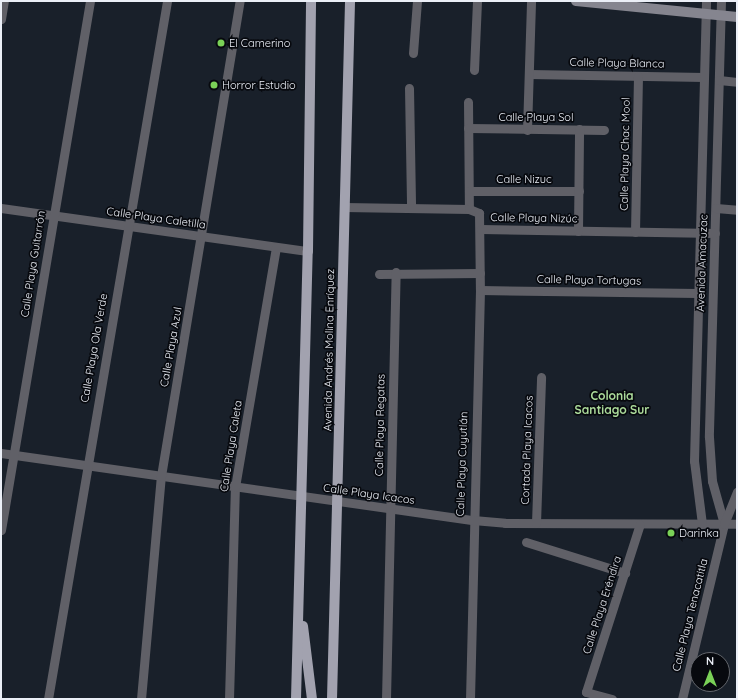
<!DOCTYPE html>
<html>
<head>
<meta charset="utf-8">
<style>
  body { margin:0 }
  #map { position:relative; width:738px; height:700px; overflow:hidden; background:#19202a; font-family:Quicksand,sans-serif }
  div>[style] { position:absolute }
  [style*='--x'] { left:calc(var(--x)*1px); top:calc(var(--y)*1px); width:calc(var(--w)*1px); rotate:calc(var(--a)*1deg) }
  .street>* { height:9px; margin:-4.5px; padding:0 4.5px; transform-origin:4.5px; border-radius:4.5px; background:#606067 }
  .secondary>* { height:10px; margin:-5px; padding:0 5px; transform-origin:5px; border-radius:5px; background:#85858f }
  .primary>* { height:10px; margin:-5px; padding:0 5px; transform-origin:5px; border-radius:5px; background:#a2a2af }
  .dots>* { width:11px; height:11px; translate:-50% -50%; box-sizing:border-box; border:2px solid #07090e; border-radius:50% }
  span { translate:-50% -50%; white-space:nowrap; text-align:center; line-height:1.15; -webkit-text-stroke:3.5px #07090e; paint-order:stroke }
  .poi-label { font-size:11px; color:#ebeff7 }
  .left { translate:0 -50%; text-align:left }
  .street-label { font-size:11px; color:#ebeff7 }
  .neighbourhood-label { font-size:12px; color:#acdb9b; font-weight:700 }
  .frame { position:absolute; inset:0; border:2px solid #ebeff7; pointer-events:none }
  .north { position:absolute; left:690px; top:652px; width:40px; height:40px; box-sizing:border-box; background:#07090e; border:1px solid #62656b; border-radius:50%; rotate:0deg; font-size:11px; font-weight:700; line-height:16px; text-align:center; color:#ebeff7 }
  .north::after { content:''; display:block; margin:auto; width:14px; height:18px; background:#7ad157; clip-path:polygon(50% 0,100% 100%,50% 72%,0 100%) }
</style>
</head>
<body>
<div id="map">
  <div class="street">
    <div style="--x:721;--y:1;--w:436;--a:91.6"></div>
    <div style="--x:709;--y:437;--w:44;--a:86.1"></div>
    <div style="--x:712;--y:481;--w:45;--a:74.4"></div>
    <div style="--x:1;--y:19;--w:18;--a:-81"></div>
    <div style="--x:413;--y:53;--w:52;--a:-85.6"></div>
    <div style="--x:474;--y:70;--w:69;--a:-87.5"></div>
    <div style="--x:529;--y:74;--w:175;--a:1"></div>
    <div style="--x:719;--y:80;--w:18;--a:6"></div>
    <div style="--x:409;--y:88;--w:120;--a:89"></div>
    <div style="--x:468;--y:102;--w:107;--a:89.5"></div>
    <div style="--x:468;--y:128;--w:136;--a:0.8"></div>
    <div style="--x:527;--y:130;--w:129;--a:-88.2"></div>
    <div style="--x:469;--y:191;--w:110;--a:0"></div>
    <div style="--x:344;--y:207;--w:125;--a:0.9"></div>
    <div style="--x:469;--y:209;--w:11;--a:22"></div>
    <div style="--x:479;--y:213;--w:77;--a:89.3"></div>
    <div style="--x:480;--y:290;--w:409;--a:91.4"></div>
    <div style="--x:1;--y:208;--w:310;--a:8"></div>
    <div style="--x:716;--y:208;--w:21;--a:5"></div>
    <div style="--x:481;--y:229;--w:234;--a:1"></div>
    <div style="--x:578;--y:231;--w:102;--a:-89.4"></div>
    <div style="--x:635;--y:232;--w:156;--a:-88.9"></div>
    <div style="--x:379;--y:274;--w:101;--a:-0.6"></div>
    <div style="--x:480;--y:290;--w:217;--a:0.8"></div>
    <div style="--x:1;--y:453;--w:477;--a:8.1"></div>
    <div style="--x:473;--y:520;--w:32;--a:5"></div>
    <div style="--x:505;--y:523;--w:232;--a:0.2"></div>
    <div style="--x:536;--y:523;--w:146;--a:-88"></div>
    <div style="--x:702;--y:524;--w:64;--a:-97.2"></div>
    <div style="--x:694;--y:461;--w:460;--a:-88.5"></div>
    <div style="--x:1;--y:530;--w:536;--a:-80.45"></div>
    <div style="--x:526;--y:542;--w:104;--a:17.4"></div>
    <div style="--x:48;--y:699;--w:708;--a:-80.32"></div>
    <div style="--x:141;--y:699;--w:224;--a:-84.9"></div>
    <div style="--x:161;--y:476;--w:482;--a:-80.6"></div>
    <div style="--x:229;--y:699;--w:212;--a:-88.4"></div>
    <div style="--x:235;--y:487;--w:243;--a:-80.3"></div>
    <div style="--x:386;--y:699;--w:427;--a:-88.7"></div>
    <div style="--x:612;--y:699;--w:27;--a:-165"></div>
    <div style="--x:586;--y:692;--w:176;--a:-72.2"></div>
    <div style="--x:682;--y:699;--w:180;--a:-76.5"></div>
    <div style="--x:724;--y:524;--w:35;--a:-68"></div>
  </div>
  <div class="secondary">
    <div style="--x:576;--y:1;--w:162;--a:5.7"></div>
  </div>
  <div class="primary">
    <div style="--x:303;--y:626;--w:74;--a:83"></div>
    <div style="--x:296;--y:699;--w:448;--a:-88.5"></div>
    <div style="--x:308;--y:251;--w:250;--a:-89.3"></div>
    <div style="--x:332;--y:699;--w:698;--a:-88.52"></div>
  </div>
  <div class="dots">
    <div style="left:221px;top:43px;background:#7ad157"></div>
    <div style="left:214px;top:85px;background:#7ad157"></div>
    <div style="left:671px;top:533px;background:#7ad157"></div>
  </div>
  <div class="poi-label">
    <span class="left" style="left:229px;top:43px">El Camerino</span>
    <span class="left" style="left:222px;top:85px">Horror Estudio</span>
    <span class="left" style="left:679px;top:533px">Darinka</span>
  </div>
  <div class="street-label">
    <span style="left:617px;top:63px;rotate:1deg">Calle Playa Blanca</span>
    <span style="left:536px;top:117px">Calle Playa Sol</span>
    <span style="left:625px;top:154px;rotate:-89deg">Calle Playa Chac Mool</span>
    <span style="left:524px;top:179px">Calle Nizuc</span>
    <span style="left:156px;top:218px;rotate:8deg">Calle Playa Caletilla</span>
    <span style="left:534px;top:218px;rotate:1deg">Calle Playa Nizúc</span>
    <span style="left:702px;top:263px;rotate:-88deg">Avenida Amacuzac</span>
    <span style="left:33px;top:264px;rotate:-81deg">Calle Playa Guitarrón</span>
    <span style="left:589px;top:280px;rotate:1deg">Calle Playa Tortugas</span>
    <span style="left:171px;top:347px;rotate:-80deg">Calle Playa Azul</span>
    <span style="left:94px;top:348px;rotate:-80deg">Calle Playa Ola Verde</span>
    <span style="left:329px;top:350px;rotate:-89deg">Avenida Andrés Molina Enríquez</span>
    <span style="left:380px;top:425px;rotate:-89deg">Calle Playa Regatas</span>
    <span style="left:231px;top:446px;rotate:-81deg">Calle Playa Caleta</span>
    <span style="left:527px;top:450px;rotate:-88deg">Cortada Playa Icacos</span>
    <span style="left:462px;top:464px;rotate:-88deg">Calle Playa Cuyutlán</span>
    <span style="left:369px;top:494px;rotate:8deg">Calle Playa Icacos</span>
    <span style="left:602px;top:605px;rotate:-72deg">Calle Playa Eréndira</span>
    <span style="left:690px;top:615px;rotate:-76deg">Calle Playa Tenacatitla</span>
  </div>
  <div class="neighbourhood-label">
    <span style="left:612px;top:403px">Colonia<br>Santiago Sur</span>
  </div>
  <div class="frame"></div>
  <div class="north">N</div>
</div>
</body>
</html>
